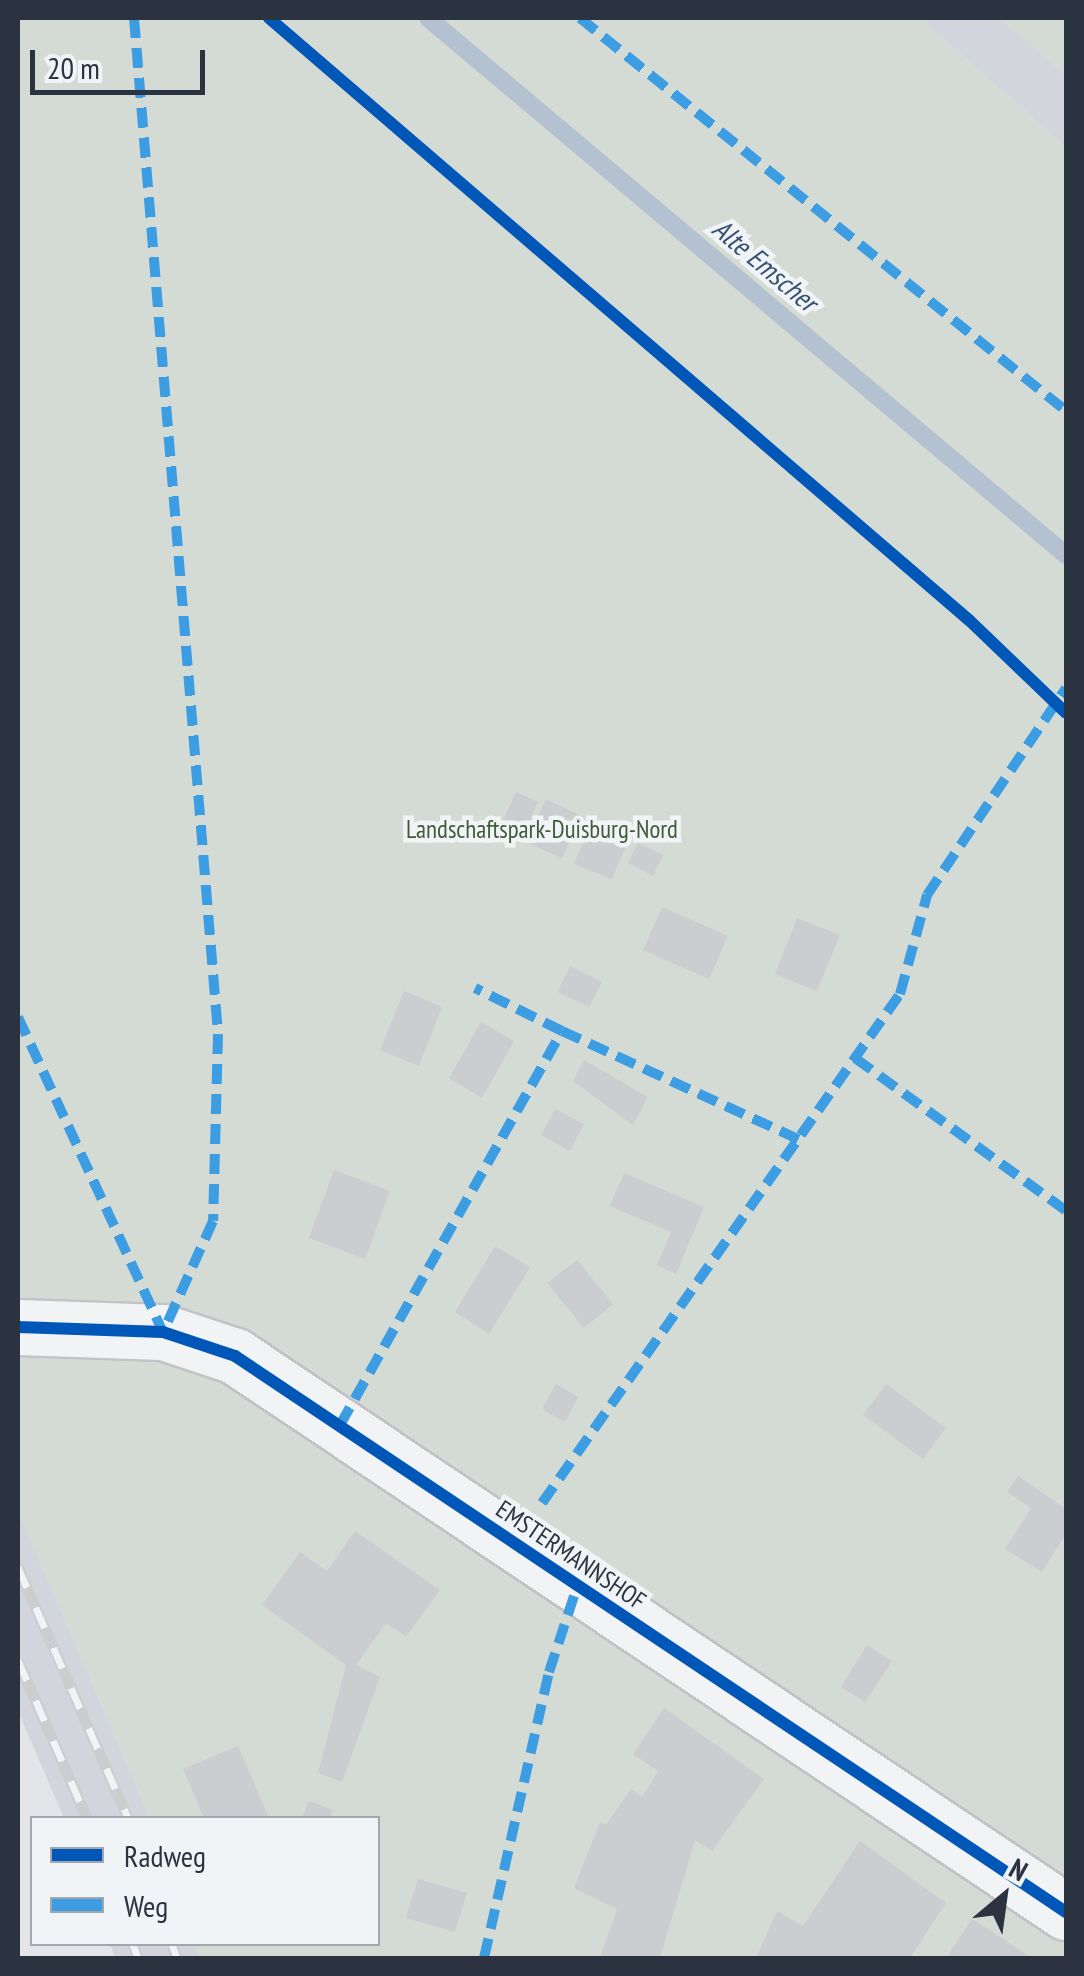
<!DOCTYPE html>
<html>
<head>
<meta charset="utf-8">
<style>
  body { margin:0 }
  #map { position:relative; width:1084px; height:1976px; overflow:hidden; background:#e3e5e8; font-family:"PT Sans Narrow",sans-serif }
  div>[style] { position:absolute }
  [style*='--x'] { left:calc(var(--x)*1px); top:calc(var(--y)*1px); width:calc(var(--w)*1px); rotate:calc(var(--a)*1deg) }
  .built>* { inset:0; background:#d2d5db }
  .green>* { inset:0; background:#d4dbd4 }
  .stream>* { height:18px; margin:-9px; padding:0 9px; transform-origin:9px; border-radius:9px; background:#b4c1d1 }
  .building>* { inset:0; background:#cbcdd0 }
  .roads { filter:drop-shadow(2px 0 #c1c3c6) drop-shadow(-2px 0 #c1c3c6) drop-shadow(0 2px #c1c3c6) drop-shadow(0 -2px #c1c3c6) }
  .street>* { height:55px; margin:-27.5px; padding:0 27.5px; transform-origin:27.5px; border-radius:27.5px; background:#f2f3f5 }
  .rail>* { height:11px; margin-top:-5.5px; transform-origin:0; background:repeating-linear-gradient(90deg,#f1f4f7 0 22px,#cccdcf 0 44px); box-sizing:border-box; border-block:2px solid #cccdcf }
  .quiet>* { height:10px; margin-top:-5px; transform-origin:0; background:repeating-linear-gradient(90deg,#3d9de3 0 20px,transparent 0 30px) }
  .cycleway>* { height:12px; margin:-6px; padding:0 6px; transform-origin:6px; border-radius:6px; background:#0057b8 }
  span { translate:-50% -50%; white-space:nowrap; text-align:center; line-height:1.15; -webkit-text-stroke:9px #f1f4f7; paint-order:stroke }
  .park-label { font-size:25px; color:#3f5b39 }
  .street-label { font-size:25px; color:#2b3340 }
  .water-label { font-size:28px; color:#385171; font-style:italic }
  .frame { position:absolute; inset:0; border:20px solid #2b3340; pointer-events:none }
  .legend { position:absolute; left:30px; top:1816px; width:350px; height:130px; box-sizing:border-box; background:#f1f4f7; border:2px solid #a2a7ae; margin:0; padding:12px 18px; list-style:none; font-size:30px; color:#2b3340 }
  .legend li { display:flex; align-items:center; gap:20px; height:50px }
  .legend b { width:50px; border:2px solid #a2a7ae }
  .north { position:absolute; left:954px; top:1846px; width:100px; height:100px; -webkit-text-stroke:8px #f1f4f7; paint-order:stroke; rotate:29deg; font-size:28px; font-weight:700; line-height:40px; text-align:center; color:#2b3340 }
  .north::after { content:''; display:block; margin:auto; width:35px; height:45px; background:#2b3340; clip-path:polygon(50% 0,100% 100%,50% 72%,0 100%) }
  .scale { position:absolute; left:30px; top:50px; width:175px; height:45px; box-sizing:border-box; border:5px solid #2b3340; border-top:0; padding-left:12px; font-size:30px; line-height:35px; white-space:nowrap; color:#2b3340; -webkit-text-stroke:8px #f1f4f7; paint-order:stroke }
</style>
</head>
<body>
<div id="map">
  <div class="built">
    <div style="clip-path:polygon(919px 18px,1001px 18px,1066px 75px,1066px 147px)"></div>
    <div style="clip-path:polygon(18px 1511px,150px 1818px,64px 1818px,18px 1711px)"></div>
    <div style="clip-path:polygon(110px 1944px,194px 1944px,199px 1958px,115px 1958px)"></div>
  </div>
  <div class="green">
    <div style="clip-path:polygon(18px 18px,919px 18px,1066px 147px,1066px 1958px,199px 1958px,194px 1944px,378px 1944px,378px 1818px,150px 1818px,18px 1511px)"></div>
    <div style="clip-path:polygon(1001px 18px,1066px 18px,1066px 75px)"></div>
  </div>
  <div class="stream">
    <div style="--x:428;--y:18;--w:834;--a:40.09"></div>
  </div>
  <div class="building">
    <div style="clip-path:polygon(516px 792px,538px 802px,524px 834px,501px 825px)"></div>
    <div style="clip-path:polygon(546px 799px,581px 816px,562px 858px,526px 842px)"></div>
    <div style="clip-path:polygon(592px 822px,630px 837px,612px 879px,574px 864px)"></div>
    <div style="clip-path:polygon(638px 843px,663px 855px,653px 876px,628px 863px)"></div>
    <div style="clip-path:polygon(662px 907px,728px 936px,709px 979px,643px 950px)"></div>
    <div style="clip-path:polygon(797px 918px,840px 935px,817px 991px,775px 974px)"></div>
    <div style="clip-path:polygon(570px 966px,602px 982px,589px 1007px,558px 992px)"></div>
    <div style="clip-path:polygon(404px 991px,442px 1007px,419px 1066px,380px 1050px)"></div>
    <div style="clip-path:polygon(481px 1022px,514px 1041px,482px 1098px,449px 1078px)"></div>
    <div style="clip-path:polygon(584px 1060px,648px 1097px,633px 1125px,573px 1081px)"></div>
    <div style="clip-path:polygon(555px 1109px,584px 1124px,570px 1151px,541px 1135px)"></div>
    <div style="clip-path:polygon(334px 1170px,390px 1191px,365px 1259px,309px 1238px)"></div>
    <div style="clip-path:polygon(624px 1173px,704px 1207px,676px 1274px,657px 1265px,671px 1232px,610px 1206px)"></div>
    <div style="clip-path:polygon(495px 1246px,530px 1267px,489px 1334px,455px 1312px)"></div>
    <div style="clip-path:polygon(577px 1260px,613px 1304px,584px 1328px,547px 1283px)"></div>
    <div style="clip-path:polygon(556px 1384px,578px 1397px,565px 1422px,542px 1409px)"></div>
    <div style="clip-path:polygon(886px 1384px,946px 1428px,923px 1459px,863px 1415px)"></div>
    <div style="clip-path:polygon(1018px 1476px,1066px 1509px,1066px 1534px,1042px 1572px,1005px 1549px,1031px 1508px,1007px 1492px)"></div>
    <div style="clip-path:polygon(355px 1531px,440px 1590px,406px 1637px,386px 1623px,356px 1665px,380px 1677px,342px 1782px,318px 1773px,346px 1665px,262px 1605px,300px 1552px,327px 1571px)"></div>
    <div style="clip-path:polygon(867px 1645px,892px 1661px,865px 1702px,841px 1687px)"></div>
    <div style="clip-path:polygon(664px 1708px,764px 1779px,712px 1851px,695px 1840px,660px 1958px,600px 1958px,617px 1909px,574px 1888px,600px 1822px,606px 1825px,631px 1789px,642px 1797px,658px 1771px,633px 1754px)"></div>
    <div style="clip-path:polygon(238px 1746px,269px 1818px,204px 1818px,183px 1769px)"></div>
    <div style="clip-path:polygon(309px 1801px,333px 1810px,330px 1818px,302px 1818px)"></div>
    <div style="clip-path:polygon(860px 1841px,946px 1903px,910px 1958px,756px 1958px,777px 1911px,803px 1926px)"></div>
    <div style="clip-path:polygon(418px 1879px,467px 1893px,455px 1932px,406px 1918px)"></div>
    <div style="clip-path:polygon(972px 1919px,988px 1929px,1032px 1958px,946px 1958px)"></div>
  </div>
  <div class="roads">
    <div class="street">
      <div style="--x:18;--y:1327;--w:145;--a:2"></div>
      <div style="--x:163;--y:1332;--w:76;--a:18.4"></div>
      <div style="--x:235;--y:1356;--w:1000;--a:33.79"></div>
    </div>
  </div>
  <div class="rail">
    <div style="--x:18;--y:1567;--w:274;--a:66.3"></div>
    <div style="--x:18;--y:1660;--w:172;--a:66.4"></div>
    <div style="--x:133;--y:1944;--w:15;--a:70"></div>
    <div style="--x:172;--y:1944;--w:15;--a:70"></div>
  </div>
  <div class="quiet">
    <div style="--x:134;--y:18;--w:1019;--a:85.27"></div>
    <div style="--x:218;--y:1034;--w:187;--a:91.5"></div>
    <div style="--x:213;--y:1221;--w:122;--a:114.2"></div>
    <div style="--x:580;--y:18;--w:625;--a:38.96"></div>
    <div style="--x:18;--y:1017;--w:347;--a:65.3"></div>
    <div style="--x:562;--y:1031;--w:260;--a:24.6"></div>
    <div style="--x:855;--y:1058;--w:261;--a:35.9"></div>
    <div style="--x:340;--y:1425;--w:452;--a:-60.6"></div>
    <div style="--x:562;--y:1031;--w:97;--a:-153.7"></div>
    <div style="--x:542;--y:1503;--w:622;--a:-54.88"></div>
    <div style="--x:900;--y:994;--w:103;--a:-74.7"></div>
    <div style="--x:927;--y:895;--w:249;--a:-56.1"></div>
    <div style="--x:484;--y:1958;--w:293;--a:-77.2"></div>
    <div style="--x:549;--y:1672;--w:89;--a:-71.8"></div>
  </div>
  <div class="cycleway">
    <div style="--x:269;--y:18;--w:923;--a:40.7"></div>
    <div style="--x:969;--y:620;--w:134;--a:43.8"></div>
    <div style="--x:18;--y:1327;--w:145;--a:2"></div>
    <div style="--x:163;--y:1332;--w:76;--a:18.4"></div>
    <div style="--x:235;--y:1356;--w:1000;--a:33.79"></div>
  </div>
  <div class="park-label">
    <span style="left:542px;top:829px">Landschaftspark-Duisburg-Nord</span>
  </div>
  <div class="street-label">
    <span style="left:571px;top:1555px;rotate:34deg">EMSTERMANNSHOF</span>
  </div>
  <div class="water-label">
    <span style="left:765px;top:265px;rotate:40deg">Alte Emscher</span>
  </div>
  <div class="frame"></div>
  <ul class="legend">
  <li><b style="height:12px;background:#0057b8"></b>Radweg</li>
  <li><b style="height:12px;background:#3d9de3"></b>Weg</li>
  </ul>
  <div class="north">N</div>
  <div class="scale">20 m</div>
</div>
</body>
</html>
